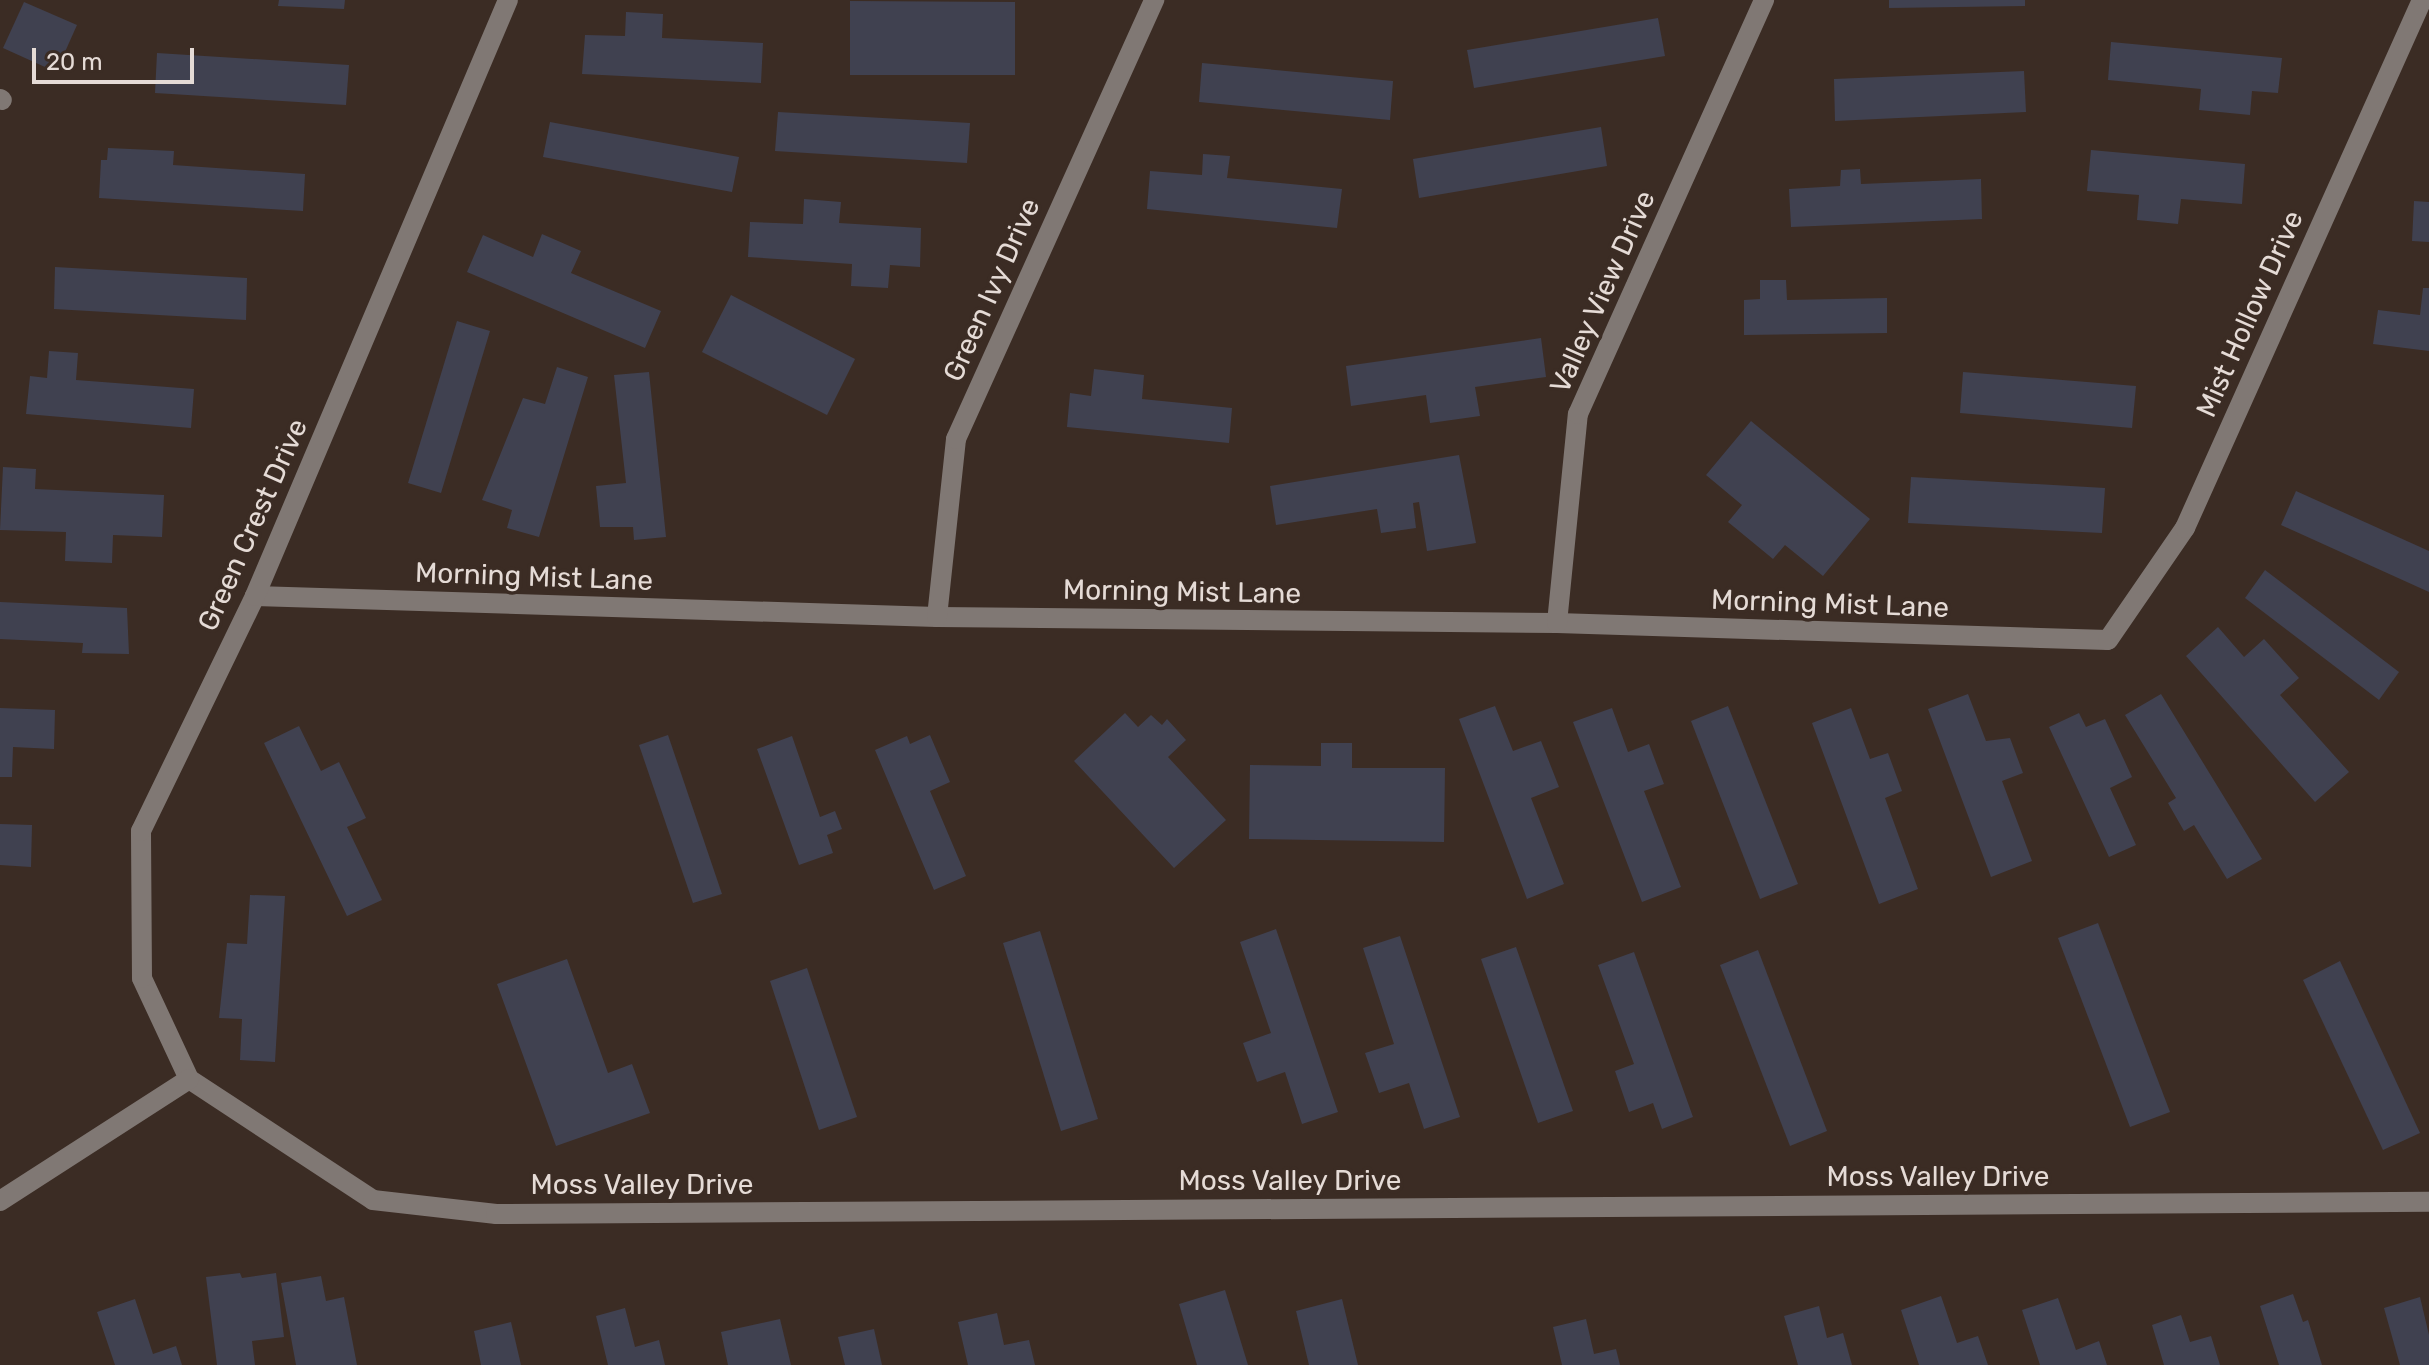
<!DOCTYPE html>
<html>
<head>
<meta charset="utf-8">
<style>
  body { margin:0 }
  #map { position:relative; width:2429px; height:1365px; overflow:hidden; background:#3b2c24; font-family:Rubik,sans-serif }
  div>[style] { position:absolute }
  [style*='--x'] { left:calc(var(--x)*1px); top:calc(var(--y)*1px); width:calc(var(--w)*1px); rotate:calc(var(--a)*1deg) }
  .building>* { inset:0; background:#404150 }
  .minor>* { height:20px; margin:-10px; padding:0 10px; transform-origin:10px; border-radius:10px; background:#807874 }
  span { translate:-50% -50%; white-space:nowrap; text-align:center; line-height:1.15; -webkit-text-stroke:7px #3b2c24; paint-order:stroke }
  .street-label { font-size:28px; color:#e5dbd6 }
  .scale { position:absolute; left:32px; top:48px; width:162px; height:36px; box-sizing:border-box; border:4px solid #e5dbd6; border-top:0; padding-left:10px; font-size:24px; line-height:28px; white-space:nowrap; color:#e5dbd6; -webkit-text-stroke:6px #3b2c24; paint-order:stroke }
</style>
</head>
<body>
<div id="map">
  <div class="building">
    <div style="clip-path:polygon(279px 0,345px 0,344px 9px,278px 6px)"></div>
    <div style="clip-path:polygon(1889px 0,2025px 0,2025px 6px,1889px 8px)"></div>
    <div style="clip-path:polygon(850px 1px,1015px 2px,1015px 75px,850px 75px)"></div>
    <div style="clip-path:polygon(24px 2px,77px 25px,56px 72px,3px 48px)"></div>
    <div style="clip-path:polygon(626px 12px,663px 14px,662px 38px,763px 43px,761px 83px,582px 74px,585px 35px,625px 36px)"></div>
    <div style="clip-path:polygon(1658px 18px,1665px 56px,1474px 88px,1467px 50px)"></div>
    <div style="clip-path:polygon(2111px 42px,2282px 58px,2278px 93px,2252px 91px,2250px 115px,2199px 110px,2201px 89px,2108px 80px)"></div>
    <div style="clip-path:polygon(157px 53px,349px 65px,346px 105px,155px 93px)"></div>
    <div style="clip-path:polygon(1202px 63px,1393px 81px,1390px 120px,1199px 102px)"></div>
    <div style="clip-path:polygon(2024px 71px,2026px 112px,1835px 121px,1834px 79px)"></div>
    <div style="clip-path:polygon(778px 112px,970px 123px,967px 163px,775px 151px)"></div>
    <div style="clip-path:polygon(550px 122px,739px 157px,732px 192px,543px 157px)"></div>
    <div style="clip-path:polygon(1601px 127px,1607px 166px,1419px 198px,1413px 159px)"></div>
    <div style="clip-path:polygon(108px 148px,174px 151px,173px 165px,305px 174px,303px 211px,99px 198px,101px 160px,107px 160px)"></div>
    <div style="clip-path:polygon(2091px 150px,2245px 164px,2242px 204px,2181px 199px,2178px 224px,2137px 220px,2139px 195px,2087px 191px)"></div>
    <div style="clip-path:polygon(1203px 154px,1230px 156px,1227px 178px,1342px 189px,1337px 228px,1147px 209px,1150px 171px,1202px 175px)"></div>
    <div style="clip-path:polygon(1860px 169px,1861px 184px,1981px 179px,1982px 219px,1791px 227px,1789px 189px,1840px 186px,1841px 170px)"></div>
    <div style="clip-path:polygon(804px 199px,841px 202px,839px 223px,921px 228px,920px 267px,890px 265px,888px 288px,851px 286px,852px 264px,748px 257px,750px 222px,803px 224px)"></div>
    <div style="clip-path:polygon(2414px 201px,2429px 202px,2429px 242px,2412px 241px)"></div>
    <div style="clip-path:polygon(542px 234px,581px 251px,571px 273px,661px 311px,645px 348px,467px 272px,483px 235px,533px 257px)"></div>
    <div style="clip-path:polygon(55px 267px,247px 278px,246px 320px,54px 309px)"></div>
    <div style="clip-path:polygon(1760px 280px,1786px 280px,1787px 300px,1887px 298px,1887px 333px,1744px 335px,1744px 300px,1760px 299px)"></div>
    <div style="clip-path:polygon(2423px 288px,2429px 288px,2429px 351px,2373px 344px,2378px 310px,2420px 315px)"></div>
    <div style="clip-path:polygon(731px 295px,855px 359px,827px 415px,702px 352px)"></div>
    <div style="clip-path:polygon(457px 321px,490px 331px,441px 493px,408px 483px)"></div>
    <div style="clip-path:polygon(1541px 338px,1546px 377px,1475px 387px,1480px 416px,1430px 423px,1426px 395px,1351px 406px,1346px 366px)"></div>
    <div style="clip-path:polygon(49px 351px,78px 353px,76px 380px,194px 389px,191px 428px,26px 414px,30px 376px,47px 378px)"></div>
    <div style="clip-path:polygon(557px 367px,588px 377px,539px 537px,507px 528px,512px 510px,482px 500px,523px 398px,545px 404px)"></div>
    <div style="clip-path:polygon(1094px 369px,1144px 375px,1142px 399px,1232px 408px,1229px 443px,1067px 427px,1070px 393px,1091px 396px)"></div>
    <div style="clip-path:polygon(649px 372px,666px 537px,634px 540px,633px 527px,600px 527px,596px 486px,626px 483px,614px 375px)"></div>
    <div style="clip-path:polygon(1963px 372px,2136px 386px,2132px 428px,1960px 413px)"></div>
    <div style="clip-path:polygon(1751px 421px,1870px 519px,1823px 576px,1785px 545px,1773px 559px,1728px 522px,1742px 505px,1706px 475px)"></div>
    <div style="clip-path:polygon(1459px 455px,1476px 543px,1427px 551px,1419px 502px,1413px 503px,1416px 528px,1381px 533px,1377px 509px,1276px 525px,1270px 486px)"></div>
    <div style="clip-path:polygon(3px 467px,36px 469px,35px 489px,164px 495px,162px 537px,113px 535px,112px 563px,65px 561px,66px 532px,0 530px)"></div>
    <div style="clip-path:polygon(1911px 477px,2105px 488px,2102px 533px,1908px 523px)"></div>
    <div style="clip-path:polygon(2296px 491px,2429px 551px,2429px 592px,2281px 525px)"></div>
    <div style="clip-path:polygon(2265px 570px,2399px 672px,2379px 700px,2245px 598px)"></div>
    <div style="clip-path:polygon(0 602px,127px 608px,129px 654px,82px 653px,83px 643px,0 639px)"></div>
    <div style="clip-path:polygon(2218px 627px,2244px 657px,2264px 639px,2299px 678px,2280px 695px,2349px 772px,2315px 802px,2186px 656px)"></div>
    <div style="clip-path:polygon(1968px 694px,1986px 741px,2010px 738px,2023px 773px,2002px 781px,2032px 861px,1991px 877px,1928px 709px)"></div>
    <div style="clip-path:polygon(2161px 694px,2262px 859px,2227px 879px,2194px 825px,2184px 831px,2168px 803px,2176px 798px,2125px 715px)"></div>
    <div style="clip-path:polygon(1495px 706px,1513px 751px,1541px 741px,1559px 787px,1531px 798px,1564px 884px,1527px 899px,1459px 719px)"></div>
    <div style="clip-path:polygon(1728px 706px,1798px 884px,1760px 899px,1691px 721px)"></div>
    <div style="clip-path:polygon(0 708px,55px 710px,54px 749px,13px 747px,12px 777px,0 777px)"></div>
    <div style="clip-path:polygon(1612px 708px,1628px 752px,1649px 744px,1664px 784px,1644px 791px,1681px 887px,1642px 902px,1573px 722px)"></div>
    <div style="clip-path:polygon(1851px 708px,1870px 759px,1888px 753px,1902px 791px,1885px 798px,1918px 889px,1879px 904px,1812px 723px)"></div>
    <div style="clip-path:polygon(1125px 713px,1138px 727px,1151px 715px,1162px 725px,1167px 719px,1186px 740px,1168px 757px,1226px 820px,1174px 868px,1074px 761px)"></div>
    <div style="clip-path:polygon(2079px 713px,2086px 727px,2105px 719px,2132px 777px,2110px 788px,2136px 845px,2109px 857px,2049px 727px)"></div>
    <div style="clip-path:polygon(299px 726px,321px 771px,339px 762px,366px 818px,347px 827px,382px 900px,347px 916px,264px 743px)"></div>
    <div style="clip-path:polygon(668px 735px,722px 894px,693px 903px,639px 745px)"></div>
    <div style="clip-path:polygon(930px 735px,950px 782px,930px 791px,966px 876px,934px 890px,875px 750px,907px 736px,910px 744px)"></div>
    <div style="clip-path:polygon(792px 736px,820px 817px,835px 811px,842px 829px,827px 835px,833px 853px,799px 865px,757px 749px)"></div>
    <div style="clip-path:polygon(1321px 743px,1352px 743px,1352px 768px,1445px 768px,1444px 842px,1249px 839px,1250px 765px,1321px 766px)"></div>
    <div style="clip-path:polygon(0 824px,32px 825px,31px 867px,0 865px)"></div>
    <div style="clip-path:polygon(250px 895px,285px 896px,275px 1062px,240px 1060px,242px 1019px,219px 1018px,227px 943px,247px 944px)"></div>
    <div style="clip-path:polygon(2098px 923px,2170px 1112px,2130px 1127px,2058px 938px)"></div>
    <div style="clip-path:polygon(1276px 929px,1338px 1112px,1302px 1124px,1285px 1072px,1257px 1082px,1243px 1043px,1271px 1033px,1240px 942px)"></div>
    <div style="clip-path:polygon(1040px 931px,1098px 1119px,1061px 1131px,1003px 943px)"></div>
    <div style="clip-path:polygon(1400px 936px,1460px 1117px,1424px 1129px,1409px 1083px,1379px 1093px,1365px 1053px,1394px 1044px,1363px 948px)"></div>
    <div style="clip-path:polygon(1516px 947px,1573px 1111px,1538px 1123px,1481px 959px)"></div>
    <div style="clip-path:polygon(1758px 950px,1827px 1131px,1790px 1146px,1720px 965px)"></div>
    <div style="clip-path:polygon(1634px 952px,1693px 1117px,1662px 1129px,1653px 1103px,1629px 1112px,1615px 1071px,1634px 1064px,1598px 965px)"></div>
    <div style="clip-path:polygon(567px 959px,608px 1073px,632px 1064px,650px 1113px,556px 1146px,497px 984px)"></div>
    <div style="clip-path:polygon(2340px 961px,2420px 1133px,2383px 1150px,2303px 980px)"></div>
    <div style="clip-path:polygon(807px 968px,857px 1117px,819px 1130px,770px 981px)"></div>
    <div style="clip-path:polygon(240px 1273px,242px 1278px,276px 1273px,284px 1337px,252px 1341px,255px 1365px,217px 1365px,206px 1277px)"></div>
    <div style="clip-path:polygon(321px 1276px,326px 1301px,344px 1297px,357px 1365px,296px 1365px,281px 1283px)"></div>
    <div style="clip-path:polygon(1225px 1290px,1248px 1365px,1197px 1365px,1179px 1304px)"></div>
    <div style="clip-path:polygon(2293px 1294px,2303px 1322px,2308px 1320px,2322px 1365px,2279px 1365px,2260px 1306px)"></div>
    <div style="clip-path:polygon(1941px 1296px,1957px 1343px,1978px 1336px,1988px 1365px,1919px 1365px,1901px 1310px)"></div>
    <div style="clip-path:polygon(2420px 1297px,2429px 1335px,2429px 1365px,2400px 1365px,2384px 1308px)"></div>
    <div style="clip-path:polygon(2058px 1298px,2076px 1350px,2099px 1341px,2107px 1365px,2040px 1365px,2022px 1310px)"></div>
    <div style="clip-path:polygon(135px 1299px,153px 1354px,176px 1346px,182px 1365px,115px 1365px,97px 1312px)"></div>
    <div style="clip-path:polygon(1342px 1299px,1358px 1365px,1309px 1365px,1296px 1311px)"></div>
    <div style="clip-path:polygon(1819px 1306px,1827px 1338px,1843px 1333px,1852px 1365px,1798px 1365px,1784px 1316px)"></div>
    <div style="clip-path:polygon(625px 1308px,635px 1347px,659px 1340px,665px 1365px,608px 1365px,596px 1316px)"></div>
    <div style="clip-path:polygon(997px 1313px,1004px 1345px,1029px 1340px,1035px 1365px,968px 1365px,958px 1322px)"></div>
    <div style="clip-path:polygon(2181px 1315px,2190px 1342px,2211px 1336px,2220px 1365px,2164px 1365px,2152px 1325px)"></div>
    <div style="clip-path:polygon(780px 1319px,791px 1365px,728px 1365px,721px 1332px)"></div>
    <div style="clip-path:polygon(1586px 1319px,1594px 1354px,1616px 1349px,1620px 1365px,1562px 1365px,1553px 1327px)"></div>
    <div style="clip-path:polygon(511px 1322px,521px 1365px,481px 1365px,474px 1331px)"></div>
    <div style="clip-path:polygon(874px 1329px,882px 1365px,845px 1365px,838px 1337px)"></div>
  </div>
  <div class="minor">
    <div style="--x:0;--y:99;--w:2;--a:27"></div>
    <div style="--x:255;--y:596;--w:682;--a:1.76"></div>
    <div style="--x:937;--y:617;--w:620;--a:0.55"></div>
    <div style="--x:1557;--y:623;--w:551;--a:1.77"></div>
    <div style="--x:2108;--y:640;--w:136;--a:-55.5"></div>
    <div style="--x:2185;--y:528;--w:579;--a:-65.83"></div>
    <div style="--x:937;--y:617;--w:179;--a:-83.9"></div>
    <div style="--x:956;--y:439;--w:482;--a:-65.7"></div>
    <div style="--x:1557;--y:623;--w:210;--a:-84.3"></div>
    <div style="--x:1578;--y:414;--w:454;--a:-65.8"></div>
    <div style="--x:189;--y:1079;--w:220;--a:33.3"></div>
    <div style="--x:373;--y:1200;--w:124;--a:6.5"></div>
    <div style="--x:496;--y:1214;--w:1933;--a:-0.36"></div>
    <div style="--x:189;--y:1079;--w:111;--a:-115"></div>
    <div style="--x:142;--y:978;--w:147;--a:-90.4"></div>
    <div style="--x:141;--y:831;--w:261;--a:-64.1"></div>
    <div style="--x:255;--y:596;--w:647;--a:-67"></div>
    <div style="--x:0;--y:1201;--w:225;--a:-32.8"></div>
  </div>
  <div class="street-label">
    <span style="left:992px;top:290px;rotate:-66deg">Green Ivy Drive</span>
    <span style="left:1603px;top:292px;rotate:-66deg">Valley View Drive</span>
    <span style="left:2250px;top:314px;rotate:-66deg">Mist Hollow Drive</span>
    <span style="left:253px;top:525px;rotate:-66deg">Green Crest Drive</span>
    <span style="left:534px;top:577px;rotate:2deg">Morning Mist Lane</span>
    <span style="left:1182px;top:592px;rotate:1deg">Morning Mist Lane</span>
    <span style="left:1830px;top:604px;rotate:2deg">Morning Mist Lane</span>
    <span style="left:1938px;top:1177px">Moss Valley Drive</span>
    <span style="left:1290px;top:1181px">Moss Valley Drive</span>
    <span style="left:642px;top:1185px">Moss Valley Drive</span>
  </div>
  <div class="scale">20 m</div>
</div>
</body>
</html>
